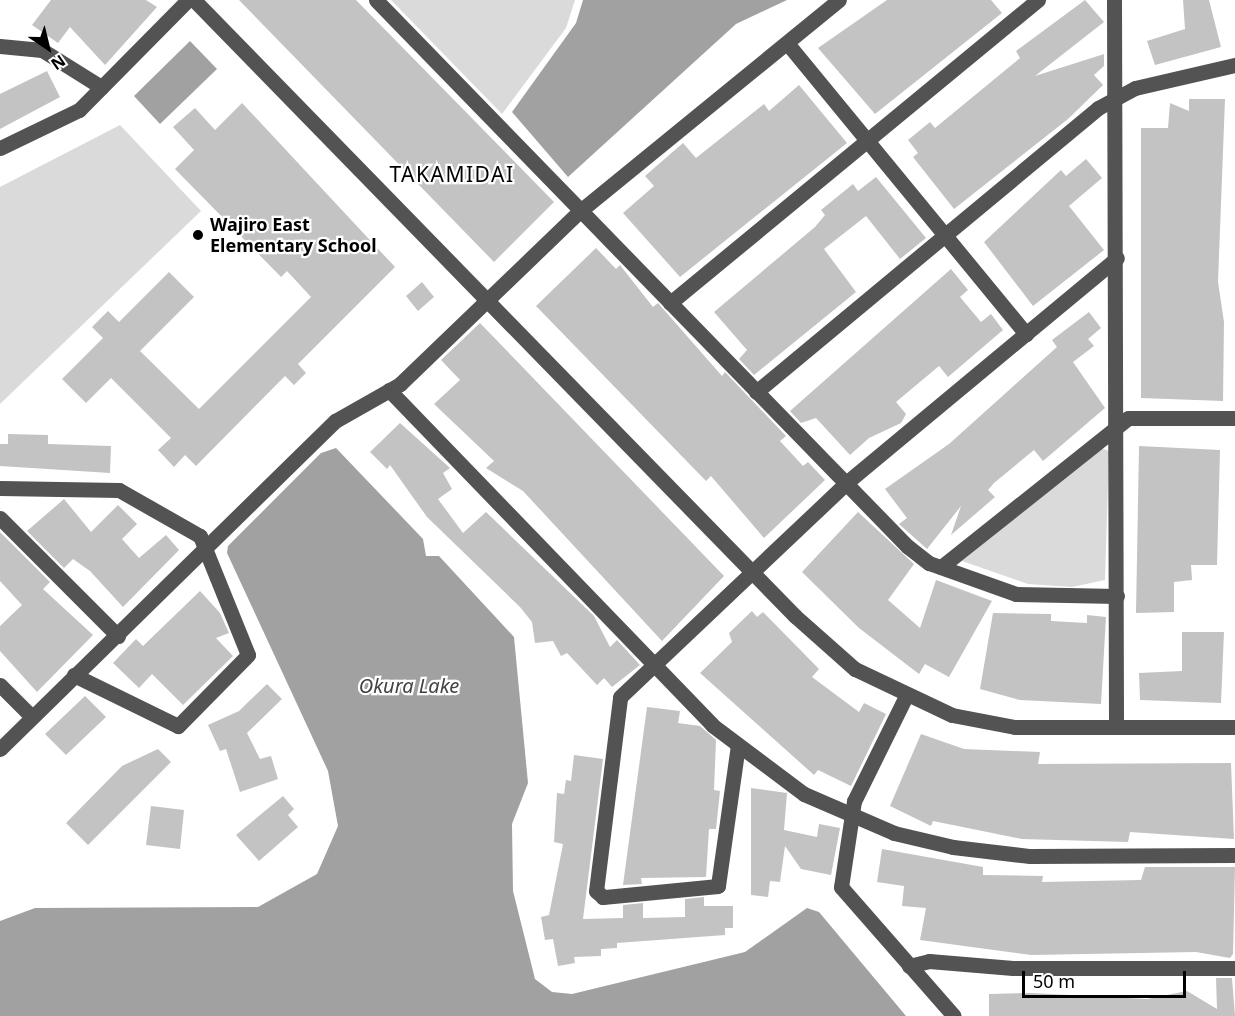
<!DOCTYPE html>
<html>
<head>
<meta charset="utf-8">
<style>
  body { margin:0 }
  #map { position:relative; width:1235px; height:1016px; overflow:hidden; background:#fff; font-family:"Noto Sans",sans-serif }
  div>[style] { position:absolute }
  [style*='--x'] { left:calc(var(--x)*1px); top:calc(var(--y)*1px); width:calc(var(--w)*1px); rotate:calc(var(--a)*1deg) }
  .green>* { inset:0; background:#dadada }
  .water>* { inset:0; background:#a1a1a1 }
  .building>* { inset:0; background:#c3c3c3 }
  .minor>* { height:15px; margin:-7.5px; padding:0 7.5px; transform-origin:7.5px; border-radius:7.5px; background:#535353 }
  .dots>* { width:16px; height:16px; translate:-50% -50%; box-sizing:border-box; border:3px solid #fff; border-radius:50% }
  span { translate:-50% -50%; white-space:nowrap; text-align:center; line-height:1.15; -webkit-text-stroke:4.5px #fff; paint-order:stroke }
  .poi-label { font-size:18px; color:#000; font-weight:700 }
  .left { translate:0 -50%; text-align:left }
  .water-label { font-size:20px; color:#424242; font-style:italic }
  .quarter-label { font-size:21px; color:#000; letter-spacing:1.5px }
  .north { position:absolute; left:18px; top:18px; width:60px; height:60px; -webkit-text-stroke:4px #fff; paint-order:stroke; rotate:145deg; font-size:16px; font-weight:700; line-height:24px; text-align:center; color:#000 }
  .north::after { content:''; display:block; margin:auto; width:21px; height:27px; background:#000; clip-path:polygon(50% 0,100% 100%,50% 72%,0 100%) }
  .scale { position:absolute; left:1022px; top:971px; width:164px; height:27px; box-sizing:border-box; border:3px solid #000; border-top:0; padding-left:8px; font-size:18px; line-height:21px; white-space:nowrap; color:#000; -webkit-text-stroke:4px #fff; paint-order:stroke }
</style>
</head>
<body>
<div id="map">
  <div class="green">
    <div style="clip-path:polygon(391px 0,575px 0,566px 28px,502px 114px)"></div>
    <div style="clip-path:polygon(120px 125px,201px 211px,0 404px,0 187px)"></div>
    <div style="clip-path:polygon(1101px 448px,1109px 451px,1105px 580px,1072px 587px,1028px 584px,962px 561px)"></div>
  </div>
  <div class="water">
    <div style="clip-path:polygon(583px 0,787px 0,736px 24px,568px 177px,512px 112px,576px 23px)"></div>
    <div style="clip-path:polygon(190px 41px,217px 69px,160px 124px,134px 96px)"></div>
    <div style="clip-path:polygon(336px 448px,423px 539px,426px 556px,439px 556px,514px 637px,528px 783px,512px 824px,513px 891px,535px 979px,552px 992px,572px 994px,745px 952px,807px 908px,819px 912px,906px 1016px,0 1016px,0 921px,35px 908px,258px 907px,317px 874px,338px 826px,328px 771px,227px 553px,228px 546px,321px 453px)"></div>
  </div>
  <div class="building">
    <div style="clip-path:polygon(51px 0,146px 0,157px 7px,105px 65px,70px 27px,58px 43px,32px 25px)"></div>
    <div style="clip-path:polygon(239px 0,356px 0,554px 202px,494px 262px)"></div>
    <div style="clip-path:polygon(887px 0,991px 0,1002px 13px,875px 114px,818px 48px)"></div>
    <div style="clip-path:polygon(1085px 0,1104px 22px,1035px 76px,1104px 54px,1104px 66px,1094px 75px,1103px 85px,1068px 119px,954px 209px,913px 157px,918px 153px,908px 140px,930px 122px,935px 128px,1020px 58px,1016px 51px)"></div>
    <div style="clip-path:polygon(1183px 0,1209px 0,1221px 47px,1155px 65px,1147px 41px,1185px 29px)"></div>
    <div style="clip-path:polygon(47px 71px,60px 97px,0 129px,0 94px)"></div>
    <div style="clip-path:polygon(799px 85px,847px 143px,680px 277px,623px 213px,654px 186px,645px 176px,683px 143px,696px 158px,764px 104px,769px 111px)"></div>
    <div style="clip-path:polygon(1189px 99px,1225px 99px,1218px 282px,1224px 322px,1223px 401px,1141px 398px,1141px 128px,1168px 128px,1170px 103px,1189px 111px)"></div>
    <div style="clip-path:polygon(242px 103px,395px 267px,298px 364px,306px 373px,294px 385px,285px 376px,196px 466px,185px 455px,174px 467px,158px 450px,171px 438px,111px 378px,86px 403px,62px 379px,103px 338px,92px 327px,108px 311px,119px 322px,169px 272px,194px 297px,140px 351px,199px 409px,311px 297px,287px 271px,281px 277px,175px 169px,194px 150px,173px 127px,195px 108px,215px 130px)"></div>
    <div style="clip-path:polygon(1086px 159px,1102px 178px,1069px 206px,1104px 250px,1033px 306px,984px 242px,1061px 170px,1066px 176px)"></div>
    <div style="clip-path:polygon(876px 177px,926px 238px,900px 259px,866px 216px,824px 249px,856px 292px,754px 375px,739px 359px,747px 350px,714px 312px,815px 227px,825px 215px,821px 210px,853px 184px,858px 191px)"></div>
    <div style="clip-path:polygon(596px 248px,616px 269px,620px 265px,653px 307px,658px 303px,722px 376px,725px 372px,786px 436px,780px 441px,803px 466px,808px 462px,825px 480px,764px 538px,711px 476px,706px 481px,536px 306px)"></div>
    <div style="clip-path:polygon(951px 269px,968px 290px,960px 297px,981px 322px,991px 314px,1003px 330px,948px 377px,939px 366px,896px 402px,906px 414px,901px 423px,869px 438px,850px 455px,816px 418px,801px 423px,790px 411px)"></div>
    <div style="clip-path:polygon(422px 282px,434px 297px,418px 311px,406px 296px)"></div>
    <div style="clip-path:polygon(1089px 312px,1101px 328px,1088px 339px,1094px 346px,1073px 362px,1105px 408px,1043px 461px,1034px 450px,994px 483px,988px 490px,995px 497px,951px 535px,961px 506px,927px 549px,899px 524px,907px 518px,885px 489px,949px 444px,1057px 347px,1052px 340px)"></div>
    <div style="clip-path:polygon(480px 323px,724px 576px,662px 641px,523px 491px,486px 468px,494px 461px,434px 404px,460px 380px,441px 360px)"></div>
    <div style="clip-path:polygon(400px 423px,450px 468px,443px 473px,452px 489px,438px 499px,463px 533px,486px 512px,594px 616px,610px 647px,617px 640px,640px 665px,612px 687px,604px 678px,597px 685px,567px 653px,561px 656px,553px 641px,535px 643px,532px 622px,520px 607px,427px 517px,390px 465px,387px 469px,370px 452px)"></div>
    <div style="clip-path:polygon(8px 434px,48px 435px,48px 444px,111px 446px,110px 473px,0 466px,0 444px,8px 444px)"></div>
    <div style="clip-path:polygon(1139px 446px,1220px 450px,1217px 565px,1191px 565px,1192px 580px,1174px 582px,1174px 612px,1136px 613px)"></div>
    <div style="clip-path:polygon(64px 499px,91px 532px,118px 505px,137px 524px,122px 539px,139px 558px,166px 535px,179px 550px,123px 607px,90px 571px,73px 559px,64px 568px,27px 531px)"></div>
    <div style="clip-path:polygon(858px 512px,914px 564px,888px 600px,920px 628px,936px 580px,992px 601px,949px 677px,925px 664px,919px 674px,859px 628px,802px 572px)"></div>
    <div style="clip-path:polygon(0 532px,50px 582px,43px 589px,93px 635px,37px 692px,0 651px,0 626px,22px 605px,0 581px)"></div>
    <div style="clip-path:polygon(200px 591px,220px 613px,229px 633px,216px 638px,233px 656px,183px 705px,152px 674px,139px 688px,113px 663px,136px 639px,143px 646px)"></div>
    <div style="clip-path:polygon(752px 611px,757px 617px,763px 612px,819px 669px,812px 677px,859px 712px,864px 703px,886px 714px,851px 786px,818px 770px,814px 775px,700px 673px,732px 642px,729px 633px)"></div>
    <div style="clip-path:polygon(993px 613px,1051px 614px,1051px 621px,1087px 623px,1087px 615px,1106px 617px,1101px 704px,1020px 700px,980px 689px)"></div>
    <div style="clip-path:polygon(1182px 632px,1224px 632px,1221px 703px,1140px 700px,1139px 673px,1182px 671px)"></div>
    <div style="clip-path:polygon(267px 684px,282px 699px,247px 733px,260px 759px,271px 756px,278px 779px,240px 792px,226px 749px,220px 751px,208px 725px,239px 711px)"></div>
    <div style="clip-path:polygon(85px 696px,106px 717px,66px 755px,45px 734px)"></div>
    <div style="clip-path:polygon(647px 707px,680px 711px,678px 723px,700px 726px,716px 740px,714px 790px,720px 791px,716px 829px,709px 829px,706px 877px,641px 878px,642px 884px,623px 885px)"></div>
    <div style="clip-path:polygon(921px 734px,964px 749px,1040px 752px,1038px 764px,1231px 763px,1234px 839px,1130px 832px,1128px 842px,1022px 839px,933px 821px,931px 826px,890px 806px)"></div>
    <div style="clip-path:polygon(158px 749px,171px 762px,88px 845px,66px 823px,122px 766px)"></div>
    <div style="clip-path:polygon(574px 755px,603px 759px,583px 919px,623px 918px,623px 905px,643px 903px,643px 918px,685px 917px,685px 899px,704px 897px,704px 906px,733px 906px,733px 928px,725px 928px,725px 935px,617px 943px,617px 948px,601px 949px,601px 956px,574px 957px,575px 963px,558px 966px,553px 939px,545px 940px,541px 917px,549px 915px,563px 844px,554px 842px,557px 793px,564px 794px,566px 780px,571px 781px)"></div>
    <div style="clip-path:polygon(751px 788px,787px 793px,784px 830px,817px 837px,819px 824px,840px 828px,831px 875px,801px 869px,785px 846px,780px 882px,770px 881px,768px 897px,751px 895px)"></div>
    <div style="clip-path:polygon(283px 796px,294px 809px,288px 815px,298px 827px,259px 861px,236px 835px)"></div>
    <div style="clip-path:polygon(151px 806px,184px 810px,180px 849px,146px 845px)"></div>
    <div style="clip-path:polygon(882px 849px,983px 867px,983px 875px,1043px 876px,1042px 882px,1141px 880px,1145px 867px,1235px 867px,1233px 954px,1230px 958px,1196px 952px,1031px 955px,920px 940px,926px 908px,902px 906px,904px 886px,877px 882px)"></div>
    <div style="clip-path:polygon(1216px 978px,1232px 978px,1235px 1016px,989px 1016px,989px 994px,1031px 993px,1147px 999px,1187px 991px,1217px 1009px)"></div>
  </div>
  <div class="minor">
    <div style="--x:194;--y:0;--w:861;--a:45.71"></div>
    <div style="--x:795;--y:616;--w:80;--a:41.5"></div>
    <div style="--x:855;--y:669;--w:107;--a:25.4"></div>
    <div style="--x:952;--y:715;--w:64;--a:10.8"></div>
    <div style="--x:1015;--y:727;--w:220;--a:0"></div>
    <div style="--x:376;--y:0;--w:762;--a:45.8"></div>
    <div style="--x:907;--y:546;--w:28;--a:38"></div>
    <div style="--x:929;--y:563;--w:92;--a:19.6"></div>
    <div style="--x:1016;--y:594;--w:101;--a:1.1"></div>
    <div style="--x:1114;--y:0;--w:726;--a:89.84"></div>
    <div style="--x:787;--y:43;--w:377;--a:50.6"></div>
    <div style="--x:0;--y:46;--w:42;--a:5.4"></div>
    <div style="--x:42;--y:50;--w:70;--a:32.1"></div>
    <div style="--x:0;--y:148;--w:88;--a:-25.7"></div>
    <div style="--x:79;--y:110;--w:155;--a:-45.3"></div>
    <div style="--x:670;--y:303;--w:477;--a:-39.5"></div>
    <div style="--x:389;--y:390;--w:465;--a:46"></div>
    <div style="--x:712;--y:725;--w:115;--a:36.9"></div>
    <div style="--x:804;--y:794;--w:98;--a:23.4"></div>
    <div style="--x:894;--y:833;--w:61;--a:13.3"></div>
    <div style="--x:953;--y:847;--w:78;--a:6.7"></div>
    <div style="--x:1030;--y:856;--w:205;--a:-0.3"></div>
    <div style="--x:756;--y:392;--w:445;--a:-39.7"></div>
    <div style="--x:1098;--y:108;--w:42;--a:-28.4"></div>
    <div style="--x:1135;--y:88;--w:103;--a:-13"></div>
    <div style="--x:0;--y:488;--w:119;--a:1"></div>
    <div style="--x:119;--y:490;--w:93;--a:29.6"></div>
    <div style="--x:200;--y:536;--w:128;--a:68"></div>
    <div style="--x:248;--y:655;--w:100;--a:134.6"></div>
    <div style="--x:178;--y:726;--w:116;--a:-153.9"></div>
    <div style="--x:0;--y:518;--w:167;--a:45"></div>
    <div style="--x:941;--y:567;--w:239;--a:-38.5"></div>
    <div style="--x:1128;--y:418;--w:107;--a:0"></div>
    <div style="--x:0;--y:685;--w:45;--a:45"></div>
    <div style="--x:906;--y:696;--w:117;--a:116.3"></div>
    <div style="--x:854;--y:801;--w:87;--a:98.6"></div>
    <div style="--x:841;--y:887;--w:171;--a:48.8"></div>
    <div style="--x:738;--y:745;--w:142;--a:98.1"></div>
    <div style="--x:718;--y:886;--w:116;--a:174.5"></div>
    <div style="--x:603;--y:897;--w:9;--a:-139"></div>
    <div style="--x:596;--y:891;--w:195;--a:-82.9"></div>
    <div style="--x:620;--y:697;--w:311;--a:-43.4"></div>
    <div style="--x:846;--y:483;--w:352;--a:-39.7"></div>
    <div style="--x:0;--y:749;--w:469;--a:-44.4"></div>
    <div style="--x:335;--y:421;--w:75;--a:-29.6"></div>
    <div style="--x:400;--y:384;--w:250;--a:-43.9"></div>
    <div style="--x:580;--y:211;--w:334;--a:-39.2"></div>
    <div style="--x:909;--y:966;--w:21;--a:-14"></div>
    <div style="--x:929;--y:961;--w:84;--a:4.8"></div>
    <div style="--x:1013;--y:968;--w:222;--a:0"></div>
  </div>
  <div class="dots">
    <div style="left:198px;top:235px;background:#000"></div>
  </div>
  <div class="poi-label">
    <span class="left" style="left:210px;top:235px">Wajiro East<br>Elementary School</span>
  </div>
  <div class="water-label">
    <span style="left:409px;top:685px">Okura Lake</span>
  </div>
  <div class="quarter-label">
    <span style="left:452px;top:174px">TAKAMIDAI</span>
  </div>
  <div class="north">N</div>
  <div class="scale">50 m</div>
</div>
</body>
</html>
